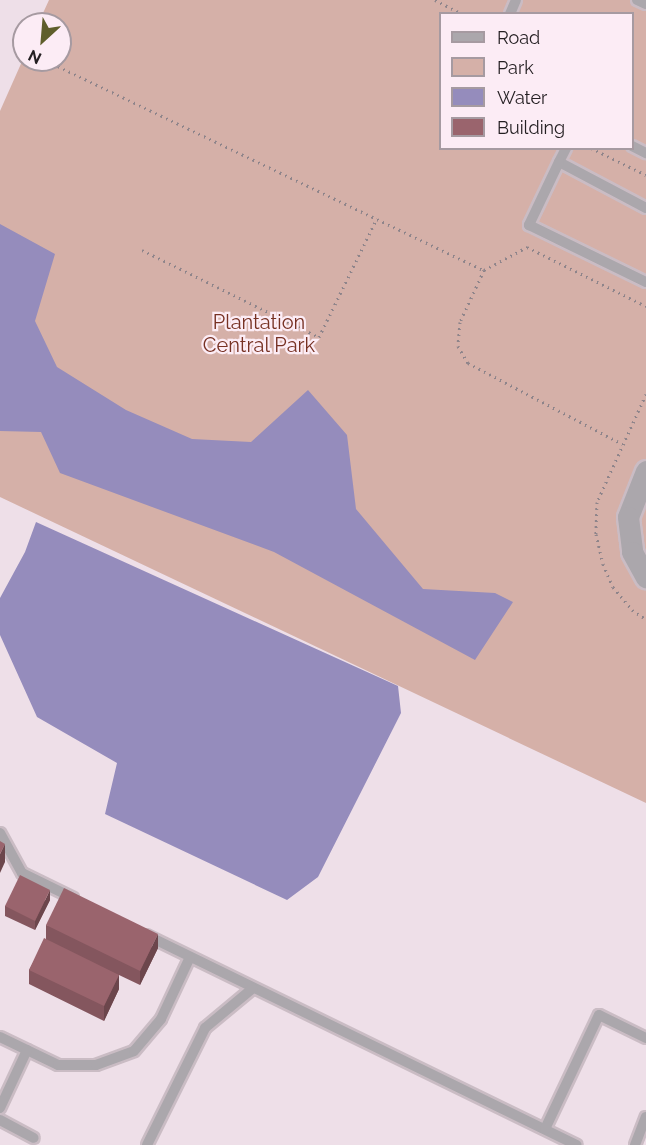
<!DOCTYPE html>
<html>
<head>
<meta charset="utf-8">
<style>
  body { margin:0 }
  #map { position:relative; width:646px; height:1145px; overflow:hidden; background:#eedfe8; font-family:Raleway,sans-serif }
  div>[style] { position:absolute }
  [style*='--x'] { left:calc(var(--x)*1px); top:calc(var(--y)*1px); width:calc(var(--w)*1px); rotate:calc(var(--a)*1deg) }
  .green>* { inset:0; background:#d5b0a8 }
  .water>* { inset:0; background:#958cbc }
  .path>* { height:3px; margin-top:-1.5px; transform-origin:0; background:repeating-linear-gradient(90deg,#8e848a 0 1.5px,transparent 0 6px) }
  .roads { filter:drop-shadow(2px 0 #cabcc4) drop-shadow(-2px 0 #cabcc4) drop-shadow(0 2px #cabcc4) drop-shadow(0 -2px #cabcc4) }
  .lane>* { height:10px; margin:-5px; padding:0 5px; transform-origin:5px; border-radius:5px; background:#aba7ac }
  .street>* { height:21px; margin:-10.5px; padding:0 10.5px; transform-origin:10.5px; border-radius:10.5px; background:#aba7ac }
  .wall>* { inset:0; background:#84565e }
  .shaded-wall>* { inset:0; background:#6c464c }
  .building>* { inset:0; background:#9a646d }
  span { translate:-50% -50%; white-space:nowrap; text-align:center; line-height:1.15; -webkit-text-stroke:4.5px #fcecf5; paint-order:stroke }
  .park-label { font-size:20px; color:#773123 }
  .legend { position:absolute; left:439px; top:12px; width:195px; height:138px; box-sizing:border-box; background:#fcecf5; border:2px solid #a69aa1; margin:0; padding:8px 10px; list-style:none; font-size:18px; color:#241f22 }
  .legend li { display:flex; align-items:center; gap:12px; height:30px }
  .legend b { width:30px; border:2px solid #a69aa1 }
  .north { position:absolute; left:12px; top:12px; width:60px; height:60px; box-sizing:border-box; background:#fcecf5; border:2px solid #a69aa1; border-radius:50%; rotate:206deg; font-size:16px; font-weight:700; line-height:24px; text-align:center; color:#241f22 }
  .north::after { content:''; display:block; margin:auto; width:21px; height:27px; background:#5f5e2b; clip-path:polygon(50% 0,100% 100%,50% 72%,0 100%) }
</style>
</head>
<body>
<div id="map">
  <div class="green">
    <div style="clip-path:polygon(evenodd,49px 0,646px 0,646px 803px,0 497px,0 111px,24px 57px,24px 60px,60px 60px,60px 24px,38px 24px,49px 0,440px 14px,632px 14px,632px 148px,440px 148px,440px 14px)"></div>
  </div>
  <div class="water">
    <div style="clip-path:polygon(0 224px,55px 254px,35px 321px,57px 367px,126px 410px,192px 439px,251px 442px,308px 390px,347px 435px,356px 509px,423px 589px,495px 593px,513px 602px,475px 660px,274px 552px,60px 473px,41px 432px,0 431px)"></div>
    <div style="clip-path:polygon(36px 522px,398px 686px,401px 713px,318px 877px,287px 900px,105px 814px,117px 763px,37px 717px,0 635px,0 598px,25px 552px)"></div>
  </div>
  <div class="path">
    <div style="--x:435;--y:0;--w:31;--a:27"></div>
    <div style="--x:47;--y:61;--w:484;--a:25.6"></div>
    <div style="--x:484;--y:270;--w:57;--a:114.8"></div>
    <div style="--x:460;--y:322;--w:24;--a:95"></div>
    <div style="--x:458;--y:346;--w:20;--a:60"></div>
    <div style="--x:468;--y:363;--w:174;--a:27.7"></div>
    <div style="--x:591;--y:148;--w:61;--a:26.1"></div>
    <div style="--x:142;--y:250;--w:197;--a:26.2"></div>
    <div style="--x:319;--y:337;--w:132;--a:-64"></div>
    <div style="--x:484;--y:270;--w:49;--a:-28.1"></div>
    <div style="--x:527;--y:247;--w:133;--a:26.4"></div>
    <div style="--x:646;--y:394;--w:119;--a:114.4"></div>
    <div style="--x:597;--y:502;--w:32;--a:92"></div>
    <div style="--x:596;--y:534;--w:31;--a:77"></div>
    <div style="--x:603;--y:564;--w:25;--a:67"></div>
    <div style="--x:613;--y:587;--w:30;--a:50"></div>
    <div style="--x:632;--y:610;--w:17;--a:33"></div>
  </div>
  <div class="roads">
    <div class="lane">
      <div style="--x:637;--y:0;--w:10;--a:24"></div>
      <div style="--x:510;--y:14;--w:15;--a:-67"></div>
      <div style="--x:632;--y:146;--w:16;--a:27"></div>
      <div style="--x:559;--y:162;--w:16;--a:-63"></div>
      <div style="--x:646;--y:208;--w:98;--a:-152.1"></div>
      <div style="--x:559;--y:162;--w:70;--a:115.5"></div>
      <div style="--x:529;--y:225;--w:130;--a:26"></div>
      <div style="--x:0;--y:833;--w:46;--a:61.2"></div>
      <div style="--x:22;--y:873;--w:57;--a:26.1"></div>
      <div style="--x:146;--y:935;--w:479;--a:26"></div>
      <div style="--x:0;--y:1037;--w:64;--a:25.8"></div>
      <div style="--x:58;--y:1065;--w:38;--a:0"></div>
      <div style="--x:96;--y:1065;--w:40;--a:-20.2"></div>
      <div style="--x:134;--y:1051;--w:42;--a:-49.8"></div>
      <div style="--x:161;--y:1019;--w:68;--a:-64.9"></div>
      <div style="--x:0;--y:1108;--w:64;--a:-65"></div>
      <div style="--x:0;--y:1120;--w:38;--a:28"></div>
      <div style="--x:545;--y:1129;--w:126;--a:-64.7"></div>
      <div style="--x:599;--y:1015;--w:52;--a:26.1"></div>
      <div style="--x:147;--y:1145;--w:131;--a:-63.6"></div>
      <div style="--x:205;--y:1028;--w:62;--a:-39.8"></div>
      <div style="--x:635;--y:1145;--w:30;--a:-69"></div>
    </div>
    <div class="street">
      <div style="--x:646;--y:471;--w:49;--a:111.4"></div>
      <div style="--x:628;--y:517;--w:35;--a:83"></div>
      <div style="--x:632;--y:552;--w:29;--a:61"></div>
    </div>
  </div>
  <div class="wall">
    <div style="clip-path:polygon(50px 900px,35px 930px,5px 916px,5px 906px)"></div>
    <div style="clip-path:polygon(46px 925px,158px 948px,140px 985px,119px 975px,119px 989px,104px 1021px,29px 984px,29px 970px,46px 939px)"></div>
  </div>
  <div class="shaded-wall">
    <div style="clip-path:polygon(5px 844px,5px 862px,0 873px,0 854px)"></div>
    <div style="clip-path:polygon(50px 890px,50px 900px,35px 930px,35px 921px)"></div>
    <div style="clip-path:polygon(158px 934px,158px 948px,140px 985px,140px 971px)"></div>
    <div style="clip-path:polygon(119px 975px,119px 989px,104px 1021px,104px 1006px)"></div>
  </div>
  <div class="building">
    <div style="clip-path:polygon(0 841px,5px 844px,0 854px)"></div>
    <div style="clip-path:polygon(20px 875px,50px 890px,35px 921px,5px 906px)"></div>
    <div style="clip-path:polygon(64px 888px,158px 934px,140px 971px,46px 925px)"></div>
    <div style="clip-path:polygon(44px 938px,119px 975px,104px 1006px,29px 970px)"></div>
  </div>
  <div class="park-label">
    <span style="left:259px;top:334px">Plantation<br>Central Park</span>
  </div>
  <ul class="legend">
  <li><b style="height:8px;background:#aba7ac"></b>Road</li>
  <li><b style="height:16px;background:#d5b0a8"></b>Park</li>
  <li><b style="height:16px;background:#958cbc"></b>Water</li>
  <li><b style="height:16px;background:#9a646d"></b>Building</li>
  </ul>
  <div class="north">N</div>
</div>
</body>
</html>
